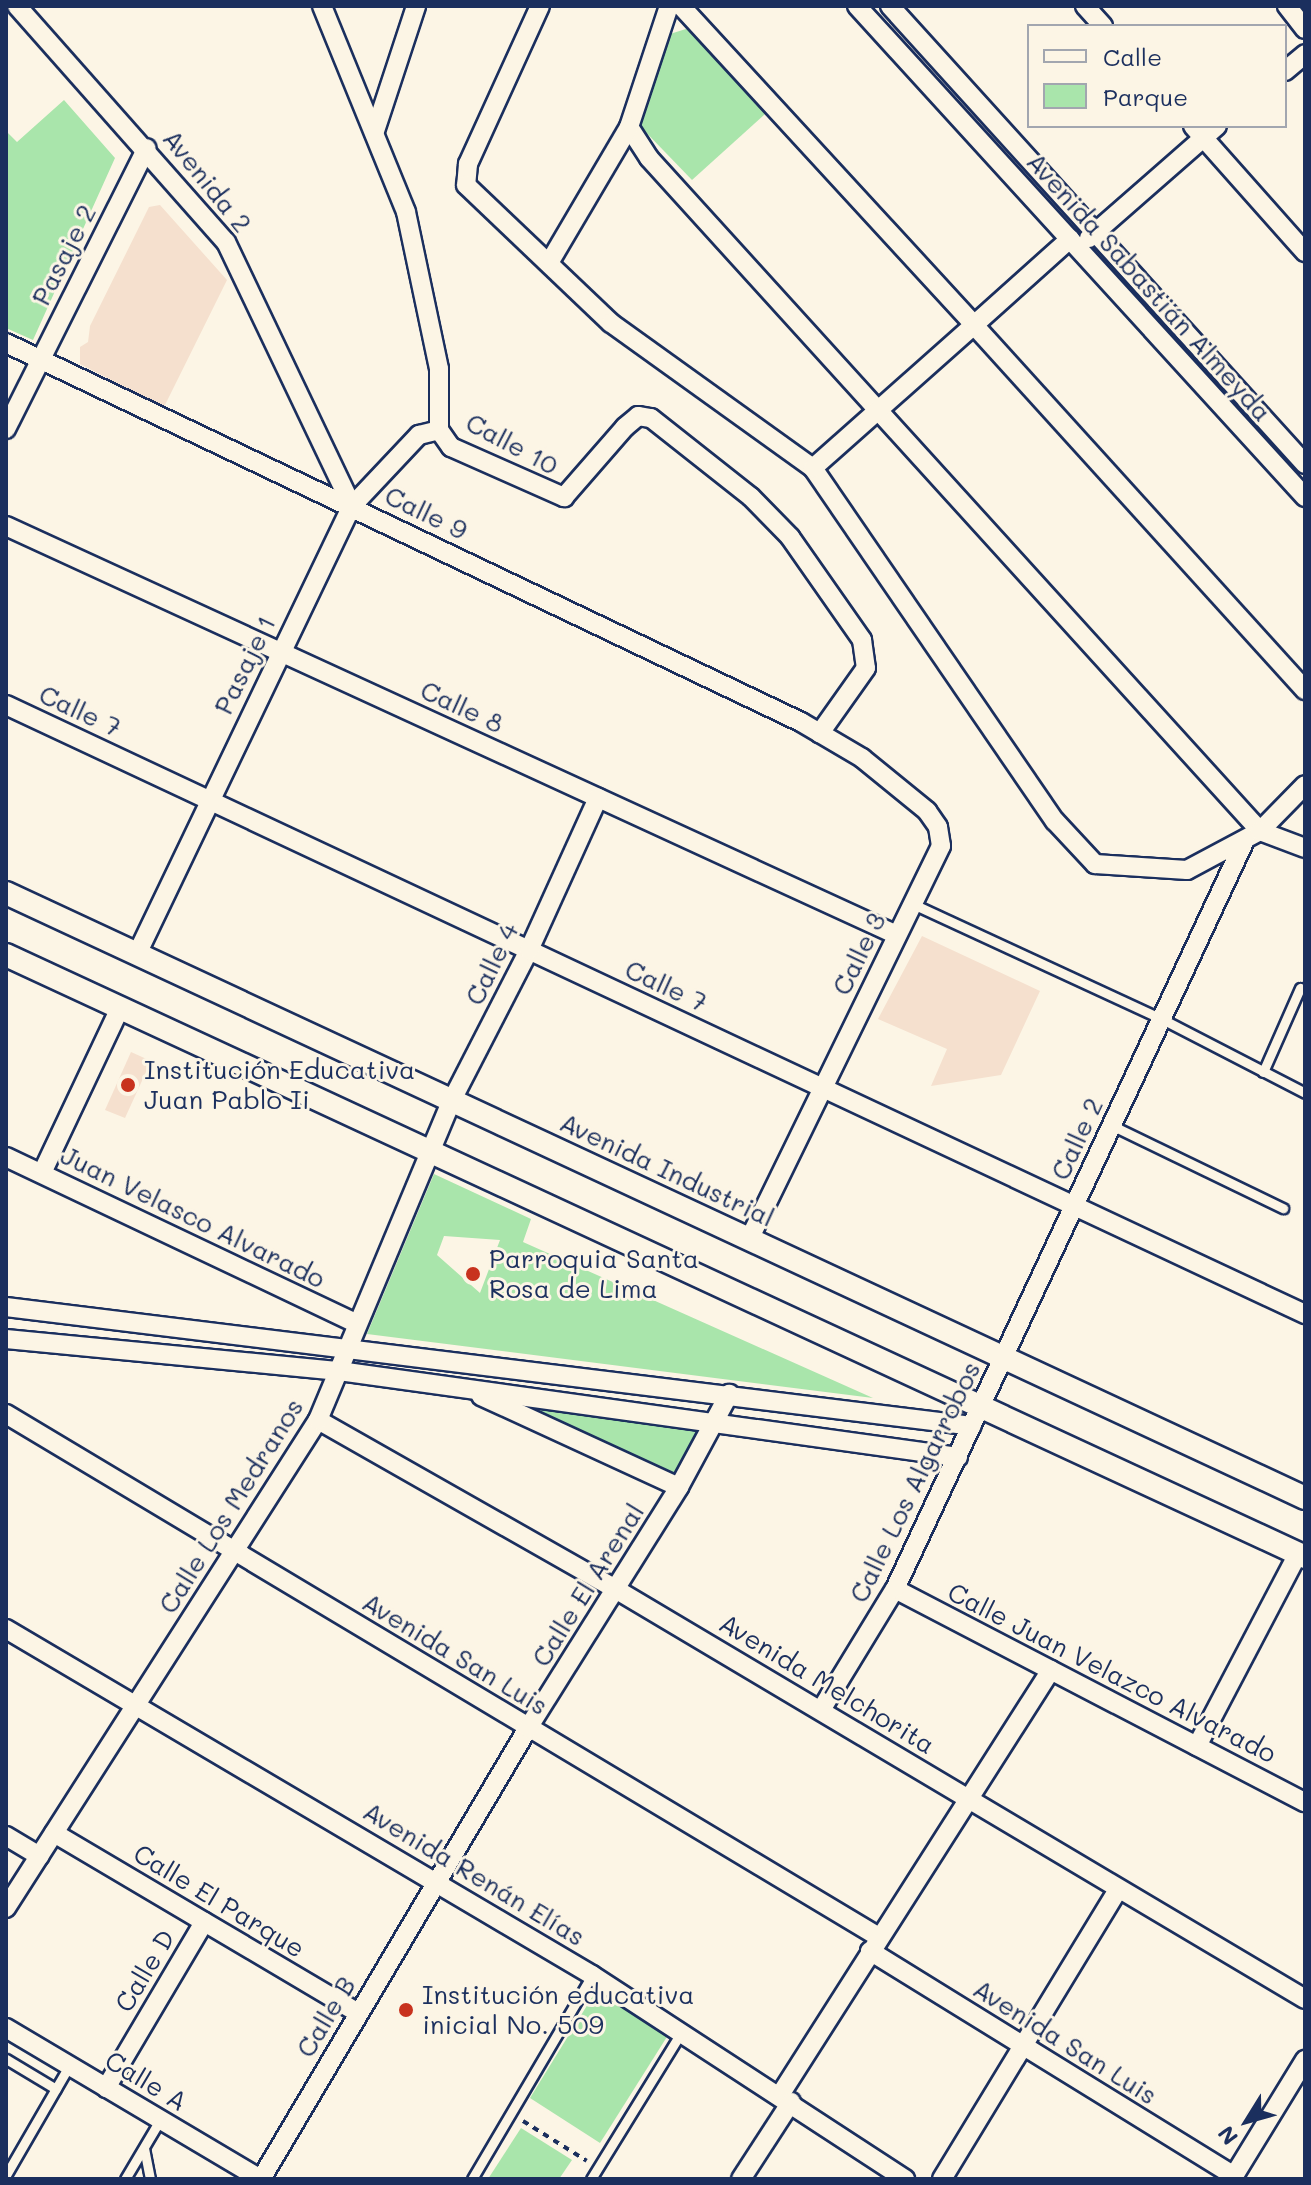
<!DOCTYPE html>
<html>
<head>
<meta charset="utf-8">
<style>
  body { margin:0 }
  #map { position:relative; width:1311px; height:2185px; overflow:hidden; background:#fcf5e5; font-family:Mali,sans-serif }
  div>[style] { position:absolute }
  [style*='--x'] { left:calc(var(--x)*1px); top:calc(var(--y)*1px); width:calc(var(--w)*1px); rotate:calc(var(--a)*1deg) }
  .built>* { inset:0; background:#f5e0ce }
  .green>* { inset:0; background:#a9e5ab }
  .path>* { height:4px; margin-top:-2px; transform-origin:0; background:repeating-linear-gradient(90deg,#1b2f5e 0 6px,transparent 0 12px) }
  .roads { filter:drop-shadow(2px 0 #1b2f5e) drop-shadow(-2px 0 #1b2f5e) drop-shadow(0 2px #1b2f5e) drop-shadow(0 -2px #1b2f5e) }
  .service>* { height:9px; margin:-4.5px; padding:0 4.5px; transform-origin:4.5px; border-radius:4.5px; background:#fcf5e5 }
  .minor>* { height:18px; margin:-9px; padding:0 9px; transform-origin:9px; border-radius:9px; background:#fcf5e5 }
  .tertiary>* { height:22px; margin:-11px; padding:0 11px; transform-origin:11px; border-radius:11px; background:#fcf5e5 }
  .dots>* { width:22px; height:22px; translate:-50% -50%; box-sizing:border-box; border:4px solid #fcf5e5; border-radius:50% }
  span { translate:-50% -50%; white-space:nowrap; text-align:center; line-height:1.15; -webkit-text-stroke:6px #fcf5e5; paint-order:stroke }
  .street-label { font-size:26px; color:#1b2f5e }
  .poi-label { font-size:26px; color:#1b2f5e }
  .left { translate:0 -50%; text-align:left }
  .frame { position:absolute; inset:0; border:8px solid #1b2f5e; pointer-events:none }
  .legend { position:absolute; left:1027px; top:24px; width:260px; height:104px; box-sizing:border-box; background:#fcf5e5; border:2px solid #a2a6af; margin:0; padding:10px 14px; list-style:none; font-size:24px; color:#1b2f5e }
  .legend li { display:flex; align-items:center; gap:16px; height:40px }
  .legend b { width:40px; border:2px solid #a2a6af }
  .north { position:absolute; left:1207px; top:2081px; width:80px; height:80px; -webkit-text-stroke:6px #fcf5e5; paint-order:stroke; rotate:233deg; font-size:22px; font-weight:700; line-height:32px; text-align:center; color:#1b2f5e }
  .north::after { content:''; display:block; margin:auto; width:28px; height:36px; background:#1b2f5e; clip-path:polygon(50% 0,100% 100%,50% 72%,0 100%) }
</style>
</head>
<body>
<div id="map">
  <div class="built">
    <div style="clip-path:polygon(160px 205px,227px 280px,164px 407px,80px 364px,80px 347px,88px 342px,90px 326px,149px 207px)"></div>
    <div style="clip-path:polygon(922px 936px,1040px 991px,1001px 1075px,931px 1086px,947px 1049px,878px 1019px)"></div>
    <div style="clip-path:polygon(131px 1052px,151px 1061px,125px 1118px,105px 1110px)"></div>
  </div>
  <div class="green">
    <div style="clip-path:polygon(689px 28px,765px 114px,692px 180px,636px 122px,670px 34px)"></div>
    <div style="clip-path:polygon(64px 100px,115px 158px,33px 340px,6px 328px,6px 131px,17px 142px)"></div>
    <div style="clip-path:polygon(evenodd,434px 1174px,531px 1219px,523px 1242px,873px 1398px,367px 1334px,434px 1174px,444px 1236px,500px 1240px,480px 1293px,437px 1255px,444px 1236px)"></div>
    <div style="clip-path:polygon(499px 1397px,704px 1427px,681px 1476px)"></div>
    <div style="clip-path:polygon(599px 1986px,670px 2032px,600px 2143px,530px 2098px)"></div>
    <div style="clip-path:polygon(521px 2128px,572px 2160px,559px 2179px,488px 2179px)"></div>
  </div>
  <div class="path">
    <div style="--x:523;--y:2121;--w:75;--a:32"></div>
  </div>
  <div class="roads">
    <div class="service">
      <div style="--x:913;--y:904;--w:272;--a:24.8"></div>
      <div style="--x:1160;--y:1018;--w:163;--a:27.3"></div>
      <div style="--x:1263;--y:1072;--w:92;--a:-66.2"></div>
      <div style="--x:1113;--y:1126;--w:189;--a:25.8"></div>
      <div style="--x:6;--y:2059;--w:58;--a:31"></div>
      <div style="--x:144;--y:2148;--w:32;--a:79"></div>
      <div style="--x:6;--y:2175;--w:126;--a:-60"></div>
      <div style="--x:125;--y:2179;--w:69;--a:-59.3"></div>
      <div style="--x:472;--y:2179;--w:237;--a:-59.5"></div>
      <div style="--x:591;--y:2179;--w:174;--a:-58.4"></div>
    </div>
    <div class="minor">
      <div style="--x:17;--y:6;--w:315;--a:48.5"></div>
      <div style="--x:226;--y:242;--w:293;--a:64.5"></div>
      <div style="--x:322;--y:6;--w:222;--a:67.8"></div>
      <div style="--x:406;--y:212;--w:160;--a:78.1"></div>
      <div style="--x:439;--y:369;--w:61;--a:90"></div>
      <div style="--x:439;--y:430;--w:21;--a:55"></div>
      <div style="--x:451;--y:447;--w:124;--a:23.9"></div>
      <div style="--x:564;--y:497;--w:93;--a:-48.9"></div>
      <div style="--x:625;--y:427;--w:17;--a:-40"></div>
      <div style="--x:638;--y:416;--w:13;--a:9"></div>
      <div style="--x:651;--y:418;--w:127;--a:38.3"></div>
      <div style="--x:751;--y:497;--w:56;--a:45.7"></div>
      <div style="--x:790;--y:537;--w:126;--a:55"></div>
      <div style="--x:862;--y:640;--w:28;--a:82"></div>
      <div style="--x:866;--y:668;--w:80;--a:125.3"></div>
      <div style="--x:540;--y:6;--w:174;--a:114.5"></div>
      <div style="--x:468;--y:164;--w:21;--a:95"></div>
      <div style="--x:466;--y:185;--w:200;--a:43.6"></div>
      <div style="--x:611;--y:323;--w:249;--a:35.7"></div>
      <div style="--x:813;--y:468;--w:428;--a:55.6"></div>
      <div style="--x:1055;--y:821;--w:59;--a:47.1"></div>
      <div style="--x:1095;--y:864;--w:92;--a:3.7"></div>
      <div style="--x:1187;--y:870;--w:83;--a:-28.1"></div>
      <div style="--x:1260;--y:831;--w:64;--a:-45.6"></div>
      <div style="--x:669;--y:6;--w:127;--a:108.3"></div>
      <div style="--x:629;--y:127;--w:37;--a:57"></div>
      <div style="--x:649;--y:158;--w:909;--a:47.76"></div>
      <div style="--x:1260;--y:831;--w:48;--a:20.7"></div>
      <div style="--x:681;--y:6;--w:433;--a:47.4"></div>
      <div style="--x:974;--y:325;--w:129;--a:-41.9"></div>
      <div style="--x:857;--y:6;--w:665;--a:47.62"></div>
      <div style="--x:890;--y:6;--w:618;--a:47.82"></div>
      <div style="--x:1085;--y:6;--w:27;--a:48"></div>
      <div style="--x:1287;--y:6;--w:29;--a:52"></div>
      <div style="--x:1285;--y:71;--w:26;--a:-40"></div>
      <div style="--x:1193;--y:126;--w:169;--a:48.4"></div>
      <div style="--x:375;--y:131;--w:132;--a:-71.8"></div>
      <div style="--x:1089;--y:238;--w:170;--a:-41.2"></div>
      <div style="--x:549;--y:263;--w:158;--a:-59.5"></div>
      <div style="--x:6;--y:343;--w:881;--a:25.49"></div>
      <div style="--x:801;--y:722;--w:71;--a:30.5"></div>
      <div style="--x:862;--y:758;--w:84;--a:39.2"></div>
      <div style="--x:927;--y:811;--w:19;--a:55"></div>
      <div style="--x:938;--y:827;--w:19;--a:81"></div>
      <div style="--x:941;--y:846;--w:437;--a:116"></div>
      <div style="--x:6;--y:429;--w:314;--a:-63.4"></div>
      <div style="--x:813;--y:468;--w:215;--a:-41.6"></div>
      <div style="--x:974;--y:325;--w:493;--a:47.8"></div>
      <div style="--x:6;--y:526;--w:980;--a:24.66"></div>
      <div style="--x:6;--y:705;--w:1435;--a:25.12"></div>
      <div style="--x:137;--y:954;--w:497;--a:-64.4"></div>
      <div style="--x:352;--y:506;--w:98;--a:-46.7"></div>
      <div style="--x:419;--y:435;--w:21;--a:-14"></div>
      <div style="--x:6;--y:1157;--w:389;--a:25.4"></div>
      <div style="--x:42;--y:1173;--w:183;--a:-64.7"></div>
      <div style="--x:6;--y:1307;--w:973;--a:7.02"></div>
      <div style="--x:6;--y:1339;--w:335;--a:5.5"></div>
      <div style="--x:339;--y:1371;--w:625;--a:7.91"></div>
      <div style="--x:481;--y:1396;--w:218;--a:24.7"></div>
      <div style="--x:6;--y:1414;--w:1018;--a:30.93"></div>
      <div style="--x:318;--y:1420;--w:344;--a:29.6"></div>
      <div style="--x:617;--y:1590;--w:800;--a:30.73"></div>
      <div style="--x:895;--y:1589;--w:462;--a:27.5"></div>
      <div style="--x:6;--y:1629;--w:681;--a:30.56"></div>
      <div style="--x:592;--y:1975;--w:374;--a:33.1"></div>
      <div style="--x:821;--y:1710;--w:142;--a:-58.6"></div>
      <div style="--x:895;--y:1589;--w:827;--a:-64.95"></div>
      <div style="--x:1197;--y:1746;--w:217;--a:-62.3"></div>
      <div style="--x:54;--y:1833;--w:353;--a:30.6"></div>
      <div style="--x:6;--y:1836;--w:39;--a:31"></div>
      <div style="--x:6;--y:1908;--w:579;--a:-57.41"></div>
      <div style="--x:318;--y:1420;--w:347;--a:-67.3"></div>
      <div style="--x:452;--y:1100;--w:169;--a:-62.8"></div>
      <div style="--x:529;--y:950;--w:167;--a:-65.6"></div>
      <div style="--x:870;--y:1951;--w:428;--a:31.7"></div>
      <div style="--x:6;--y:2028;--w:295;--a:30.7"></div>
      <div style="--x:106;--y:2088;--w:193;--a:-59.4"></div>
      <div style="--x:780;--y:2095;--w:504;--a:-57.48"></div>
      <div style="--x:261;--y:2179;--w:524;--a:-59.37"></div>
      <div style="--x:528;--y:1728;--w:284;--a:-57.9"></div>
      <div style="--x:679;--y:1487;--w:106;--a:-61.7"></div>
      <div style="--x:741;--y:2179;--w:92;--a:-57"></div>
      <div style="--x:942;--y:2179;--w:339;--a:-58.7"></div>
      <div style="--x:1232;--y:2179;--w:140;--a:-58.5"></div>
    </div>
    <div class="tertiary">
      <div style="--x:6;--y:893;--w:1433;--a:24.97"></div>
      <div style="--x:6;--y:955;--w:1432;--a:24.86"></div>
    </div>
  </div>
  <div class="dots">
    <div style="left:128px;top:1085px;background:#c8321e"></div>
    <div style="left:473px;top:1274px;background:#c8321e"></div>
    <div style="left:406px;top:2010px;background:#c8321e"></div>
  </div>
  <div class="street-label">
    <span style="left:207px;top:181px;rotate:51deg">Avenida 2</span>
    <span style="left:64px;top:255px;rotate:-63deg">Pasaje 2</span>
    <span style="left:1149px;top:287px;rotate:48deg">Avenida Sabastián Almeyda</span>
    <span style="left:512px;top:444px;rotate:28deg">Calle 10</span>
    <span style="left:426px;top:513px;rotate:26deg">Calle 9</span>
    <span style="left:245px;top:665px;rotate:-64deg">Pasaje 1</span>
    <span style="left:462px;top:707px;rotate:25deg">Calle 8</span>
    <span style="left:80px;top:711px;rotate:25deg">Calle 7</span>
    <span style="left:859px;top:954px;rotate:-64deg">Calle 3</span>
    <span style="left:492px;top:964px;rotate:-64deg">Calle 4</span>
    <span style="left:666px;top:986px;rotate:25deg">Calle 7</span>
    <span style="left:1077px;top:1139px;rotate:-65deg">Calle 2</span>
    <span style="left:667px;top:1170px;rotate:25deg">Avenida Industrial</span>
    <span style="left:193px;top:1217px;rotate:26deg">Juan Velasco Alvarado</span>
    <span style="left:915px;top:1482px;rotate:-64deg">Calle Los Algarrobos</span>
    <span style="left:231px;top:1506px;rotate:-58deg">Calle Los Medranos</span>
    <span style="left:588px;top:1585px;rotate:-58deg">Calle El Arenal</span>
    <span style="left:455px;top:1654px;rotate:31deg">Avenida San Luis</span>
    <span style="left:1112px;top:1673px;rotate:27deg">Calle Juan Velazco Alvarado</span>
    <span style="left:827px;top:1684px;rotate:31deg">Avenida Melchorita</span>
    <span style="left:474px;top:1874px;rotate:31deg">Avenida Renán Elías</span>
    <span style="left:219px;top:1901px;rotate:31deg">Calle El Parque</span>
    <span style="left:145px;top:1971px;rotate:-59deg">Calle D</span>
    <span style="left:326px;top:2017px;rotate:-59deg">Calle B</span>
    <span style="left:1065px;top:2042px;rotate:32deg">Avenida San Luis</span>
    <span style="left:146px;top:2081px;rotate:31deg">Calle A</span>
  </div>
  <div class="poi-label">
    <span class="left" style="left:144px;top:1085px">Institución Educativa<br>Juan Pablo Ii</span>
    <span class="left" style="left:489px;top:1274px">Parroquia Santa<br>Rosa de Lima</span>
    <span class="left" style="left:422px;top:2010px">Institución educativa<br>inicial No. 509</span>
  </div>
  <div class="frame"></div>
  <ul class="legend">
  <li><b style="height:10px;background:#fcf5e5"></b>Calle</li>
  <li><b style="height:22px;background:#a9e5ab"></b>Parque</li>
  </ul>
  <div class="north">N</div>
</div>
</body>
</html>
